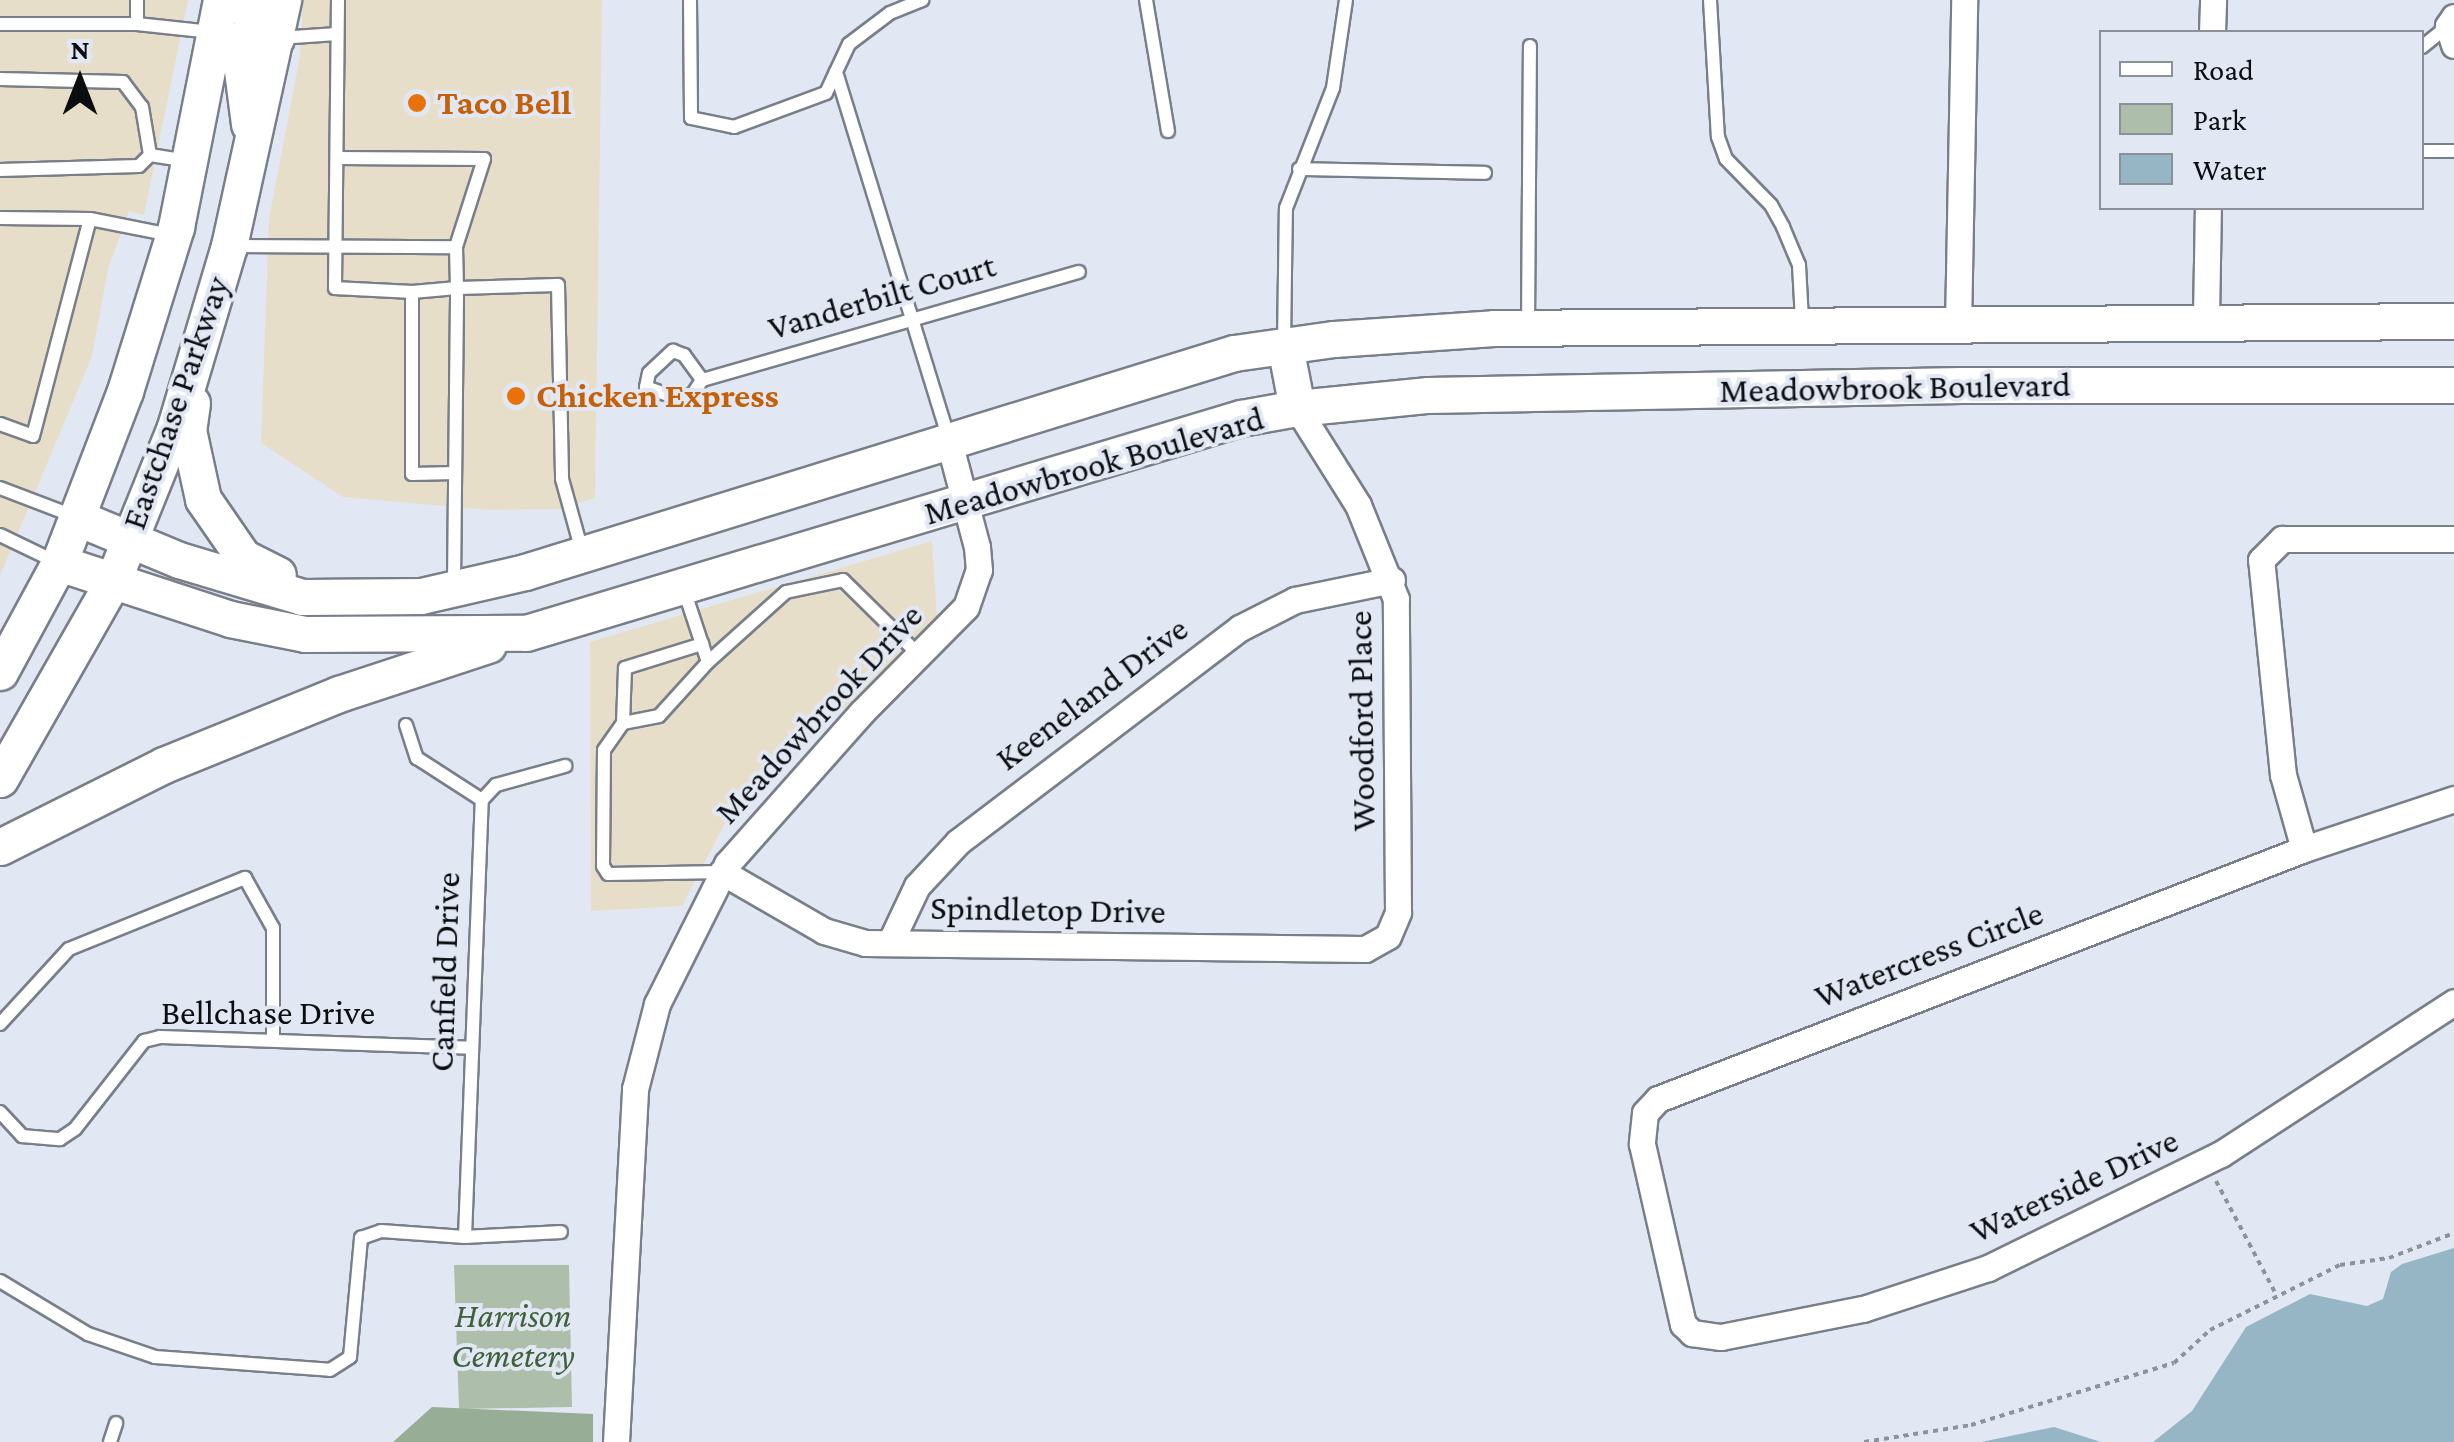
<!DOCTYPE html>
<html>
<head>
<meta charset="utf-8">
<style>
  body { margin:0 }
  #map { position:relative; width:2454px; height:1442px; overflow:hidden; background:#e2e8f3; font-family:"Crimson Pro",serif }
  div>[style] { position:absolute }
  [style*='--x'] { left:calc(var(--x)*1px); top:calc(var(--y)*1px); width:calc(var(--w)*1px); rotate:calc(var(--a)*1deg) }
  .commercial>* { inset:0; background:#e6dec8 }
  .green>* { inset:0; background:#adbeab }
  .forest>* { inset:0; background:#98ad95 }
  .water>* { inset:0; background:#96b6c6 }
  .path>* { height:4px; margin-top:-2px; transform-origin:0; background:repeating-linear-gradient(90deg,#8e929b 0 5px,transparent 0 10px) }
  .roads { filter:drop-shadow(2px 0 #797f88) drop-shadow(-2px 0 #797f88) drop-shadow(0 2px #797f88) drop-shadow(0 -2px #797f88) }
  .lane>* { height:12px; margin:-6px; padding:0 6px; transform-origin:6px; border-radius:6px; background:#fff }
  .street>* { height:25px; margin:-12.5px; padding:0 12.5px; transform-origin:12.5px; border-radius:12.5px; background:#fff }
  .secondary>* { height:35px; margin:-17.5px; padding:0 17.5px; transform-origin:17.5px; border-radius:17.5px; background:#fff }
  .dots>* { width:28px; height:28px; translate:-50% -50%; box-sizing:border-box; border:5px solid #e2e8f3; border-radius:50% }
  span { translate:-50% -50%; white-space:nowrap; text-align:center; line-height:1.15; -webkit-text-stroke:8px #e2e8f3; paint-order:stroke }
  .food-label { font-size:35px; color:#c56008; font-weight:700 }
  .left { translate:0 -50%; text-align:left }
  .street-label { font-size:35px; color:#0b0d11 }
  .park-label { font-size:35px; color:#3f613b; font-style:italic }
  .legend { position:absolute; left:2099px; top:30px; width:325px; height:180px; box-sizing:border-box; background:#e2e8f3; border:2px solid #8c9099; margin:0; padding:12px 18px; list-style:none; font-size:30px; color:#0b0d11 }
  .legend li { display:flex; align-items:center; gap:20px; height:50px }
  .legend b { width:50px; border:2px solid #8c9099 }
  .north { position:absolute; left:30px; top:30px; width:100px; height:100px; -webkit-text-stroke:8px #e2e8f3; paint-order:stroke; rotate:0deg; font-size:28px; font-weight:700; line-height:40px; text-align:center; color:#0b0d11 }
  .north::after { content:''; display:block; margin:auto; width:35px; height:45px; background:#0b0d11; clip-path:polygon(50% 0,100% 100%,50% 72%,0 100%) }
</style>
</head>
<body>
<div id="map">
  <div class="commercial">
    <div style="clip-path:polygon(0 0,188px 0,144px 215px,129px 211px,108px 269px,92px 356px,0 576px)"></div>
    <div style="clip-path:polygon(303px 0,602px 0,595px 498px,560px 509px,489px 510px,343px 497px,261px 443px,269px 219px,300px 56px)"></div>
    <div style="clip-path:polygon(932px 541px,937px 618px,724px 825px,682px 906px,591px 911px,590px 642px)"></div>
  </div>
  <div class="green">
    <div style="clip-path:polygon(454px 1265px,569px 1265px,572px 1407px,459px 1409px)"></div>
  </div>
  <div class="forest">
    <div style="clip-path:polygon(432px 1407px,593px 1414px,593px 1442px,393px 1442px)"></div>
  </div>
  <div class="water">
    <div style="clip-path:polygon(2454px 1248px,2454px 1442px,2153px 1442px,2192px 1411px,2246px 1327px,2310px 1294px,2367px 1306px,2383px 1299px,2391px 1272px,2402px 1264px)"></div>
    <div style="clip-path:polygon(2054px 1427px,2101px 1442px,1981px 1442px,2020px 1434px)"></div>
  </div>
  <div class="path">
    <div style="--x:2216;--y:1181;--w:130;--a:62.1"></div>
    <div style="--x:1864;--y:1442;--w:108;--a:-9"></div>
    <div style="--x:1971;--y:1425;--w:212;--a:-17"></div>
    <div style="--x:2174;--y:1363;--w:49;--a:-42.5"></div>
    <div style="--x:2210;--y:1330;--w:145;--a:-26.6"></div>
    <div style="--x:2340;--y:1265;--w:49;--a:-8.1"></div>
    <div style="--x:2389;--y:1258;--w:70;--a:-21"></div>
  </div>
  <div class="roads">
    <div class="lane">
      <div style="--x:137;--y:0;--w:24;--a:90"></div>
      <div style="--x:338;--y:0;--w:288;--a:90.6"></div>
      <div style="--x:335;--y:288;--w:77;--a:3"></div>
      <div style="--x:412;--y:292;--w:182;--a:90"></div>
      <div style="--x:412;--y:474;--w:43;--a:-1.3"></div>
      <div style="--x:690;--y:0;--w:118;--a:89.5"></div>
      <div style="--x:691;--y:118;--w:44;--a:11.8"></div>
      <div style="--x:734;--y:127;--w:98;--a:-20.3"></div>
      <div style="--x:826;--y:93;--w:54;--a:-64.9"></div>
      <div style="--x:849;--y:44;--w:51;--a:-37.1"></div>
      <div style="--x:890;--y:13;--w:35;--a:-22"></div>
      <div style="--x:1146;--y:0;--w:133;--a:80.5"></div>
      <div style="--x:1710;--y:0;--w:137;--a:86.7"></div>
      <div style="--x:1718;--y:137;--w:23;--a:70"></div>
      <div style="--x:1726;--y:159;--w:64;--a:45.6"></div>
      <div style="--x:1771;--y:205;--w:25;--a:61"></div>
      <div style="--x:1783;--y:227;--w:41;--a:67.2"></div>
      <div style="--x:1799;--y:265;--w:56;--a:86.9"></div>
      <div style="--x:0;--y:24;--w:137;--a:0"></div>
      <div style="--x:137;--y:24;--w:75;--a:6.1"></div>
      <div style="--x:279;--y:38;--w:58;--a:-3.9"></div>
      <div style="--x:2422;--y:47;--w:33;--a:-39"></div>
      <div style="--x:836;--y:72;--w:382;--a:72.9"></div>
      <div style="--x:0;--y:79;--w:123;--a:1.4"></div>
      <div style="--x:123;--y:82;--w:31;--a:53"></div>
      <div style="--x:142;--y:107;--w:49;--a:80.5"></div>
      <div style="--x:2422;--y:151;--w:32;--a:0"></div>
      <div style="--x:337;--y:158;--w:147;--a:0.4"></div>
      <div style="--x:484;--y:159;--w:92;--a:107.7"></div>
      <div style="--x:1299;--y:169;--w:186;--a:1.2"></div>
      <div style="--x:0;--y:170;--w:139;--a:-1.6"></div>
      <div style="--x:139;--y:166;--w:16;--a:-45"></div>
      <div style="--x:150;--y:155;--w:36;--a:9"></div>
      <div style="--x:0;--y:218;--w:90;--a:0.6"></div>
      <div style="--x:90;--y:219;--w:83;--a:11.2"></div>
      <div style="--x:232;--y:246;--w:224;--a:0.3"></div>
      <div style="--x:456;--y:247;--w:41;--a:88.6"></div>
      <div style="--x:457;--y:288;--w:45;--a:174.9"></div>
      <div style="--x:1528;--y:326;--w:280;--a:-89.6"></div>
      <div style="--x:1284;--y:344;--w:136;--a:-89.2"></div>
      <div style="--x:1286;--y:208;--w:129;--a:-68.6"></div>
      <div style="--x:1333;--y:88;--w:89;--a:-81.6"></div>
      <div style="--x:673;--y:351;--w:12;--a:20"></div>
      <div style="--x:684;--y:355;--w:31;--a:54"></div>
      <div style="--x:702;--y:380;--w:17;--a:123"></div>
      <div style="--x:693;--y:394;--w:15;--a:160"></div>
      <div style="--x:679;--y:399;--w:35;--a:-160"></div>
      <div style="--x:646;--y:387;--w:14;--a:-78"></div>
      <div style="--x:649;--y:373;--w:33;--a:-43"></div>
      <div style="--x:702;--y:380;--w:392;--a:-16"></div>
      <div style="--x:0;--y:424;--w:35;--a:20"></div>
      <div style="--x:33;--y:436;--w:224;--a:-75.3"></div>
      <div style="--x:0;--y:488;--w:81;--a:20.9"></div>
      <div style="--x:0;--y:535;--w:62;--a:25.7"></div>
      <div style="--x:454;--y:584;--w:296;--a:-89.4"></div>
      <div style="--x:457;--y:288;--w:101;--a:-1.7"></div>
      <div style="--x:558;--y:285;--w:194;--a:88.8"></div>
      <div style="--x:562;--y:479;--w:75;--a:74.5"></div>
      <div style="--x:684;--y:590;--w:76;--a:71.6"></div>
      <div style="--x:708;--y:662;--w:105;--a:-41.9"></div>
      <div style="--x:786;--y:592;--w:58;--a:-11.9"></div>
      <div style="--x:843;--y:580;--w:107;--a:44.6"></div>
      <div style="--x:708;--y:662;--w:73;--a:132.2"></div>
      <div style="--x:659;--y:716;--w:37;--a:169"></div>
      <div style="--x:623;--y:723;--w:33;--a:125"></div>
      <div style="--x:604;--y:750;--w:116;--a:90.5"></div>
      <div style="--x:603;--y:866;--w:9;--a:58"></div>
      <div style="--x:608;--y:874;--w:114;--a:-1"></div>
      <div style="--x:623;--y:723;--w:55;--a:-87.9"></div>
      <div style="--x:625;--y:668;--w:81;--a:-17.3"></div>
      <div style="--x:406;--y:725;--w:35;--a:72"></div>
      <div style="--x:417;--y:758;--w:77;--a:32.9"></div>
      <div style="--x:0;--y:1024;--w:102;--a:-47.4"></div>
      <div style="--x:69;--y:949;--w:190;--a:-22"></div>
      <div style="--x:245;--y:878;--w:57;--a:60.8"></div>
      <div style="--x:273;--y:928;--w:110;--a:90"></div>
      <div style="--x:0;--y:1112;--w:33;--a:47"></div>
      <div style="--x:22;--y:1136;--w:38;--a:5"></div>
      <div style="--x:60;--y:1139;--w:18;--a:-34"></div>
      <div style="--x:75;--y:1129;--w:112;--a:-51.9"></div>
      <div style="--x:144;--y:1041;--w:16;--a:-14"></div>
      <div style="--x:160;--y:1037;--w:312;--a:2"></div>
      <div style="--x:465;--y:1237;--w:437;--a:-87.8"></div>
      <div style="--x:482;--y:800;--w:21;--a:-47"></div>
      <div style="--x:496;--y:785;--w:72;--a:-15.4"></div>
      <div style="--x:0;--y:1281;--w:103;--a:31.1"></div>
      <div style="--x:88;--y:1334;--w:71;--a:18.9"></div>
      <div style="--x:155;--y:1357;--w:175;--a:4.2"></div>
      <div style="--x:330;--y:1370;--w:24;--a:-33"></div>
      <div style="--x:350;--y:1357;--w:120;--a:-84.7"></div>
      <div style="--x:361;--y:1238;--w:21;--a:-19"></div>
      <div style="--x:381;--y:1231;--w:84;--a:4.1"></div>
      <div style="--x:465;--y:1237;--w:96;--a:-3"></div>
      <div style="--x:110;--y:1442;--w:20;--a:-72"></div>
    </div>
    <div class="street">
      <div style="--x:2454;--y:17;--w:11;--a:124"></div>
      <div style="--x:2448;--y:26;--w:20;--a:72"></div>
      <div style="--x:2212;--y:32;--w:32;--a:-88"></div>
      <div style="--x:2206;--y:318;--w:110;--a:-89"></div>
      <div style="--x:1958;--y:326;--w:326;--a:-88.9"></div>
      <div style="--x:2454;--y:799;--w:158;--a:161.6"></div>
      <div style="--x:2304;--y:849;--w:693;--a:158.84"></div>
      <div style="--x:1658;--y:1099;--w:19;--a:133"></div>
      <div style="--x:1645;--y:1113;--w:31;--a:96"></div>
      <div style="--x:1642;--y:1144;--w:185;--a:77.2"></div>
      <div style="--x:1683;--y:1324;--w:13;--a:45"></div>
      <div style="--x:1692;--y:1333;--w:29;--a:8"></div>
      <div style="--x:1721;--y:1337;--w:145;--a:-11.2"></div>
      <div style="--x:1863;--y:1309;--w:132;--a:-18.2"></div>
      <div style="--x:1988;--y:1268;--w:259;--a:-26.1"></div>
      <div style="--x:2221;--y:1154;--w:278;--a:-33.1"></div>
      <div style="--x:2304;--y:849;--w:77;--a:-105.8"></div>
      <div style="--x:2283;--y:775;--w:216;--a:-95.8"></div>
      <div style="--x:2261;--y:560;--w:30;--a:-45"></div>
      <div style="--x:2282;--y:539;--w:172;--a:0"></div>
      <div style="--x:722;--y:872;--w:118;--a:30"></div>
      <div style="--x:824;--y:931;--w:43;--a:16.3"></div>
      <div style="--x:865;--y:943;--w:500;--a:0.69"></div>
      <div style="--x:1365;--y:949;--w:26;--a:-29"></div>
      <div style="--x:1388;--y:936;--w:26;--a:-67"></div>
      <div style="--x:1398;--y:912;--w:313;--a:-90.4"></div>
      <div style="--x:1396;--y:599;--w:101;--a:-112"></div>
      <div style="--x:1358;--y:505;--w:115;--a:-122.2"></div>
      <div style="--x:890;--y:943;--w:63;--a:-64.7"></div>
      <div style="--x:917;--y:886;--w:60;--a:-47"></div>
      <div style="--x:958;--y:842;--w:354;--a:-37.2"></div>
      <div style="--x:1240;--y:628;--w:62;--a:-27"></div>
      <div style="--x:1295;--y:600;--w:99;--a:-11.7"></div>
      <div style="--x:616;--y:1442;--w:354;--a:-86.9"></div>
      <div style="--x:635;--y:1089;--w:88;--a:-75.5"></div>
      <div style="--x:657;--y:1004;--w:157;--a:-63.4"></div>
      <div style="--x:727;--y:864;--w:202;--a:-48.4"></div>
      <div style="--x:861;--y:713;--w:149;--a:-45.3"></div>
      <div style="--x:966;--y:607;--w:39;--a:-71"></div>
      <div style="--x:979;--y:570;--w:23;--a:-95"></div>
      <div style="--x:977;--y:547;--w:109;--a:-104.9"></div>
    </div>
    <div class="secondary">
      <div style="--x:248;--y:0;--w:22;--a:80"></div>
      <div style="--x:252;--y:22;--w:29;--a:34"></div>
      <div style="--x:214;--y:32;--w:29;--a:31"></div>
      <div style="--x:239;--y:47;--w:78;--a:82.6"></div>
      <div style="--x:1285;--y:346;--w:63;--a:79"></div>
      <div style="--x:192;--y:403;--w:27;--a:98"></div>
      <div style="--x:188;--y:430;--w:71;--a:77.7"></div>
      <div style="--x:203;--y:499;--w:70;--a:55.4"></div>
      <div style="--x:243;--y:557;--w:39;--a:27"></div>
      <div style="--x:78;--y:518;--w:109;--a:22.6"></div>
      <div style="--x:179;--y:560;--w:128;--a:16.7"></div>
      <div style="--x:302;--y:597;--w:119;--a:-0.5"></div>
      <div style="--x:421;--y:596;--w:107;--a:-13"></div>
      <div style="--x:525;--y:572;--w:742;--a:-17.17"></div>
      <div style="--x:1234;--y:353;--w:101;--a:-8"></div>
      <div style="--x:1334;--y:339;--w:160;--a:-3.9"></div>
      <div style="--x:1494;--y:328;--w:960;--a:-0.42"></div>
      <div style="--x:59;--y:563;--w:180;--a:18.1"></div>
      <div style="--x:230;--y:619;--w:76;--a:11.3"></div>
      <div style="--x:305;--y:634;--w:221;--a:-0.3"></div>
      <div style="--x:526;--y:633;--w:747;--a:-16.74"></div>
      <div style="--x:1241;--y:418;--w:57;--a:-10.1"></div>
      <div style="--x:1297;--y:408;--w:132;--a:-5.7"></div>
      <div style="--x:1428;--y:395;--w:533;--a:-1.07"></div>
      <div style="--x:1961;--y:385;--w:493;--a:0"></div>
      <div style="--x:0;--y:672;--w:124;--a:-61.6"></div>
      <div style="--x:59;--y:563;--w:184;--a:-69"></div>
      <div style="--x:125;--y:391;--w:172;--a:-72.7"></div>
      <div style="--x:176;--y:227;--w:231;--a:-78.8"></div>
      <div style="--x:0;--y:779;--w:226;--a:-60.3"></div>
      <div style="--x:112;--y:583;--w:168;--a:-68"></div>
      <div style="--x:175;--y:427;--w:189;--a:-73.4"></div>
      <div style="--x:229;--y:246;--w:252;--a:-77.6"></div>
      <div style="--x:0;--y:847;--w:183;--a:-26.6"></div>
      <div style="--x:164;--y:765;--w:189;--a:-22.1"></div>
      <div style="--x:339;--y:694;--w:157;--a:-18.2"></div>
    </div>
  </div>
  <div class="dots">
    <div style="left:417px;top:103px;background:#e8710a"></div>
    <div style="left:516px;top:396px;background:#e8710a"></div>
  </div>
  <div class="food-label">
    <span class="left" style="left:437px;top:103px">Taco Bell</span>
    <span class="left" style="left:536px;top:396px">Chicken Express</span>
  </div>
  <div class="street-label">
    <span style="left:882px;top:297px;rotate:-16deg">Vanderbilt Court</span>
    <span style="left:1895px;top:388px;rotate:-1deg">Meadowbrook Boulevard</span>
    <span style="left:176px;top:403px;rotate:-71deg">Eastchase Parkway</span>
    <span style="left:1094px;top:466px;rotate:-16deg">Meadowbrook Boulevard</span>
    <span style="left:1092px;top:694px;rotate:-37deg">Keeneland Drive</span>
    <span style="left:819px;top:714px;rotate:-47deg">Meadowbrook Drive</span>
    <span style="left:1362px;top:721px;rotate:-91deg">Woodford Place</span>
    <span style="left:1048px;top:910px;rotate:1deg">Spindletop Drive</span>
    <span style="left:1929px;top:955px;rotate:-21deg">Watercress Circle</span>
    <span style="left:445px;top:972px;rotate:-88deg">Canfield Drive</span>
    <span style="left:268px;top:1013px">Bellchase Drive</span>
    <span style="left:2074px;top:1186px;rotate:-25deg">Waterside Drive</span>
  </div>
  <div class="park-label">
    <span style="left:513px;top:1336px">Harrison<br>Cemetery</span>
  </div>
  <ul class="legend">
  <li><b style="height:12px;background:#fff"></b>Road</li>
  <li><b style="height:28px;background:#adbeab"></b>Park</li>
  <li><b style="height:28px;background:#96b6c6"></b>Water</li>
  </ul>
  <div class="north">N</div>
</div>
</body>
</html>
